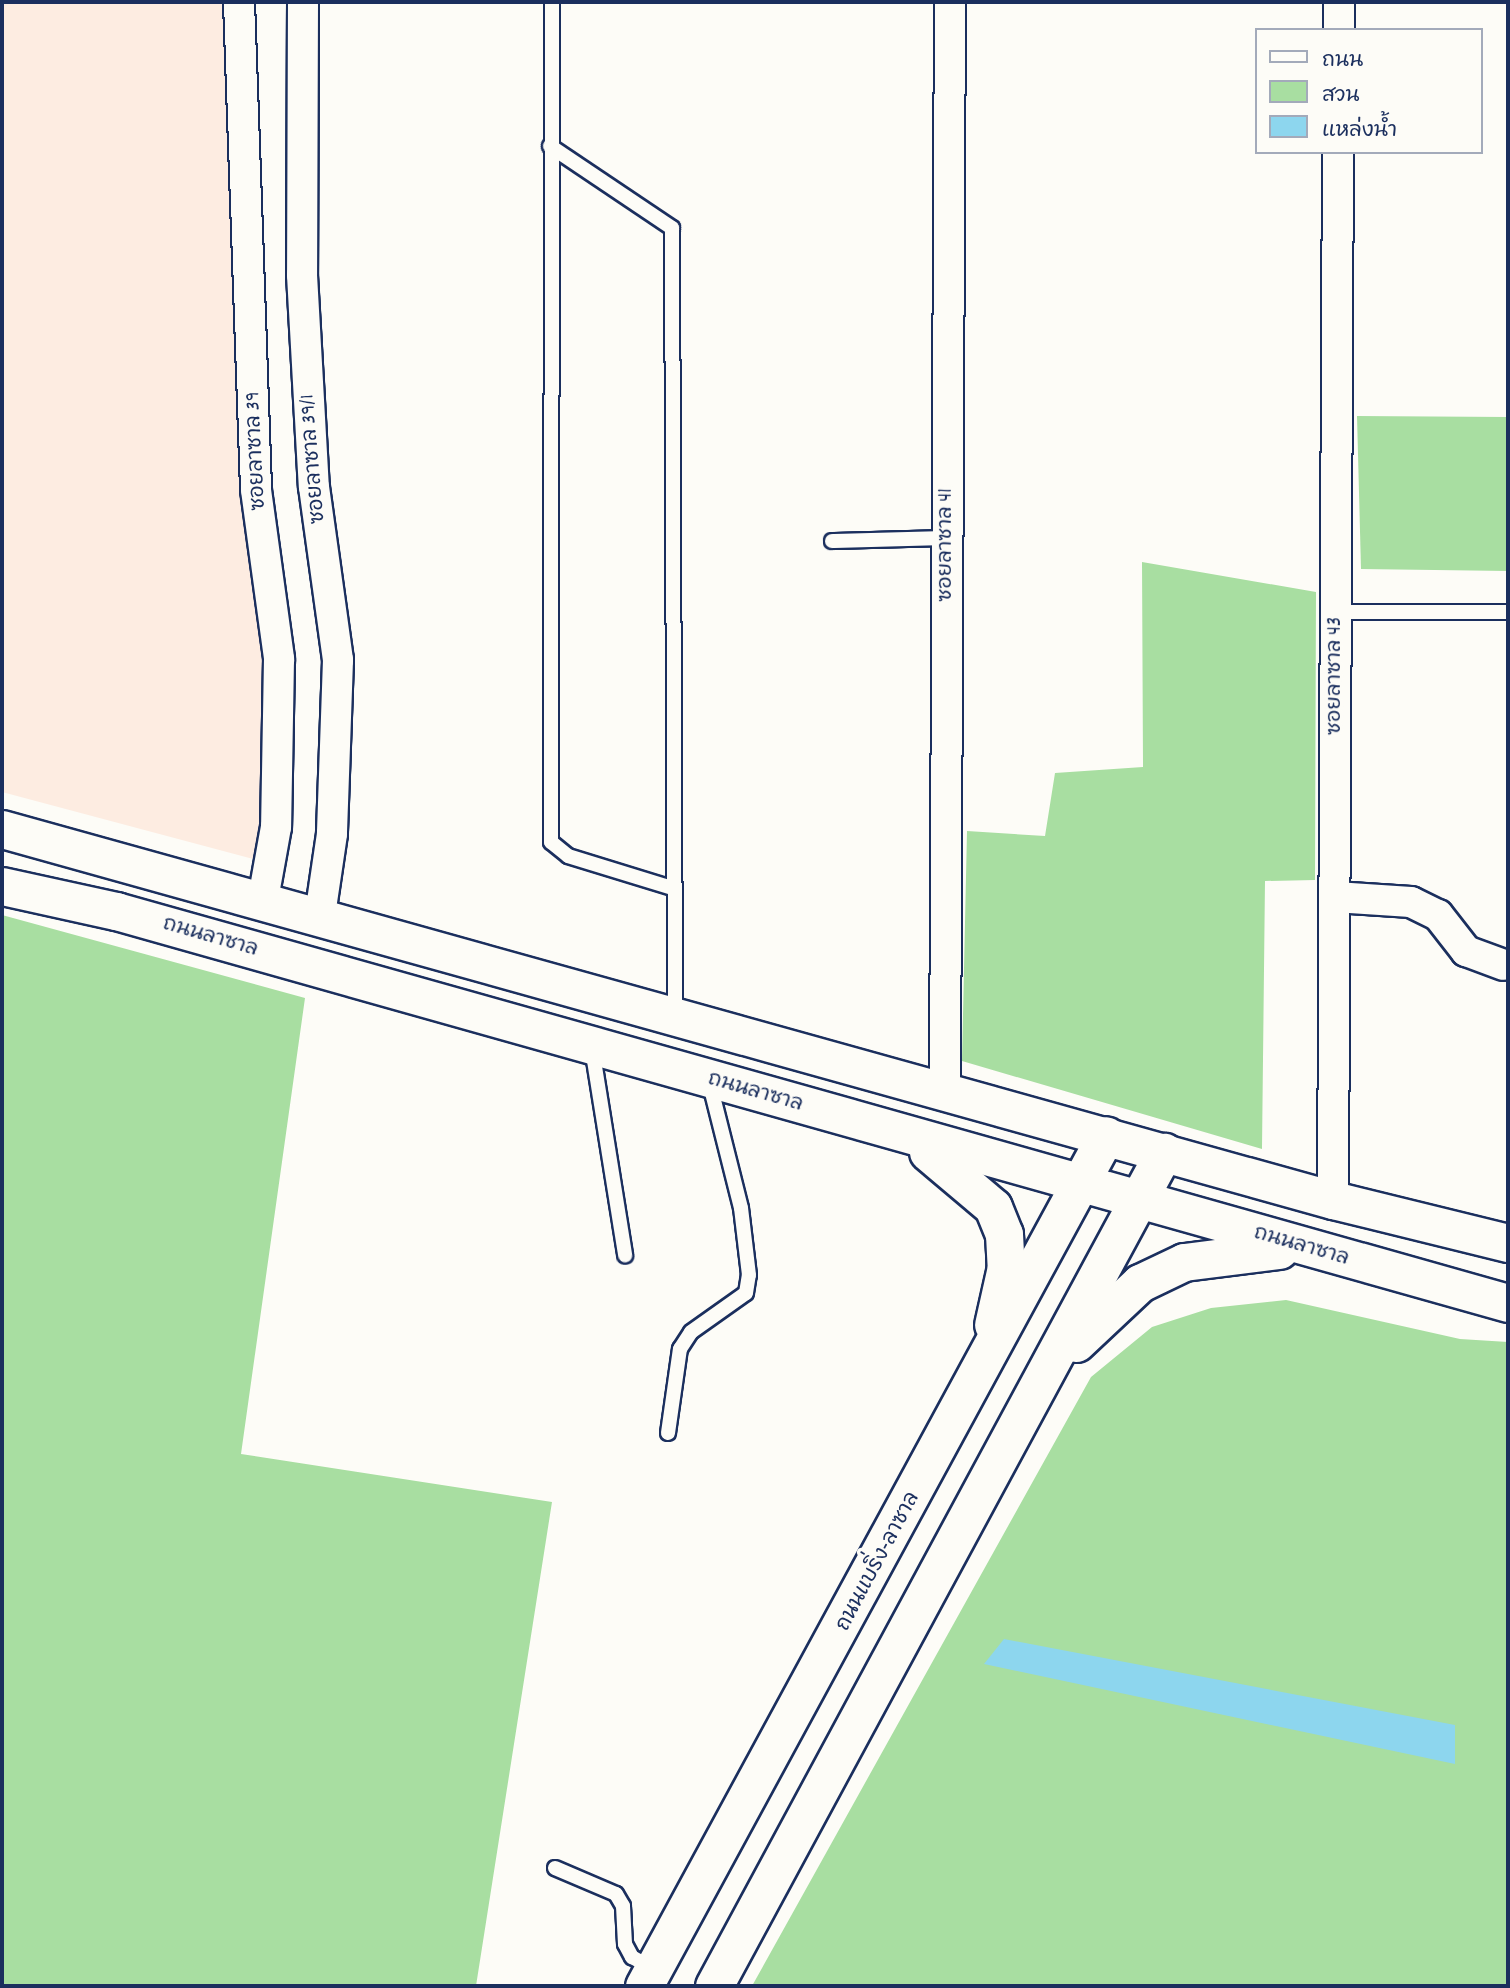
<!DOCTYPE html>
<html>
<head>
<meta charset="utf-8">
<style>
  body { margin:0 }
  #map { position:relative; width:1510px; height:1988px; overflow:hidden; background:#fdfcf7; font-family:Dekko,"Playpen Sans Thai",sans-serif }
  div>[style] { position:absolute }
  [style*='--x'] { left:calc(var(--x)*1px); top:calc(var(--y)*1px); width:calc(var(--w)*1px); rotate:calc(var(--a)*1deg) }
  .built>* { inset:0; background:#fdece1 }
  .green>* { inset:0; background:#a8dea1 }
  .water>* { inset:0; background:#8dd6ee }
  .roads { filter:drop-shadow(2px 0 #1b2f5e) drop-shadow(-2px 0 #1b2f5e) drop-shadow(0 2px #1b2f5e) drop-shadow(0 -2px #1b2f5e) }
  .service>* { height:14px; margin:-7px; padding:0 7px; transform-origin:7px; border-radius:7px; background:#fdfcf7 }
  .minor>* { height:30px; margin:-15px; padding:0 15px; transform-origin:15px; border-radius:15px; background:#fdfcf7 }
  .tertiary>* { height:37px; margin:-18.5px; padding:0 18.5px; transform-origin:18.5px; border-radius:18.5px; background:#fdfcf7 }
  span { translate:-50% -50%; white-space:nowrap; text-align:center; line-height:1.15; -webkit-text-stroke:7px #fdfcf7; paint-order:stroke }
  .street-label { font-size:21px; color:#1b2f5e }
  .frame { position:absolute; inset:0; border:4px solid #1b2f5e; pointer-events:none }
  .legend { position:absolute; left:1255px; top:28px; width:228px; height:126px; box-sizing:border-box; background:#fdfcf7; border:2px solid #a3aaba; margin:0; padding:9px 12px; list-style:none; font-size:21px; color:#1b2f5e }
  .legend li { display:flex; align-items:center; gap:14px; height:35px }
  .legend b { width:35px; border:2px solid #a3aaba }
</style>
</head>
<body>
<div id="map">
  <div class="built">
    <div style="clip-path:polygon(2px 2px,228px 2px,268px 657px,265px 826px,257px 860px,2px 792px)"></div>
  </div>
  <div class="green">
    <div style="clip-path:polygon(1357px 416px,1508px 417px,1508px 571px,1361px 569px)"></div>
    <div style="clip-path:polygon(1142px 562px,1316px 592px,1315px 880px,1265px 881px,1262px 1149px,962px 1061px,967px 831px,1045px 836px,1055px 773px,1143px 767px)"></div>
    <div style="clip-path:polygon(2px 915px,305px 998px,241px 1454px,552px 1502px,476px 1986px,2px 1986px)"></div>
    <div style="clip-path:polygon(1286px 1300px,1460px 1339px,1508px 1342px,1508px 1986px,752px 1986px,1091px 1377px,1152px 1327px,1211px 1308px)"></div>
  </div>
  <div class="water">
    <div style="clip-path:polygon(1004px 1639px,1455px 1725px,1455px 1764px,984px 1664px)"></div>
  </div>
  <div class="roads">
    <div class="service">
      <div style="--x:552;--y:2;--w:840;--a:90.07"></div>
      <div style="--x:551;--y:842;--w:22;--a:39"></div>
      <div style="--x:568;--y:856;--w:112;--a:17.1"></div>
      <div style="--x:550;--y:146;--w:147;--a:33.9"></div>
      <div style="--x:672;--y:228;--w:785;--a:89.78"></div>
      <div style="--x:832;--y:541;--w:115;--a:-1.5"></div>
      <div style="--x:1336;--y:612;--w:172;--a:0"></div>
      <div style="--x:592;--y:1048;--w:210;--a:80.9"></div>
      <div style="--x:668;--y:1433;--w:85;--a:-81.9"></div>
      <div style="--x:680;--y:1349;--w:20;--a:-57"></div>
      <div style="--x:691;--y:1332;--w:67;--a:-35.3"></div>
      <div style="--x:746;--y:1293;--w:18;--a:-81"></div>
      <div style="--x:749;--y:1275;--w:67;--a:-96.8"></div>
      <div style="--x:741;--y:1208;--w:131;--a:-104.1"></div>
      <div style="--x:555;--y:1868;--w:66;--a:23.1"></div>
      <div style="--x:616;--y:1894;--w:14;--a:60"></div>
      <div style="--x:623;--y:1906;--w:38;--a:87"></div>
      <div style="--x:625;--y:1944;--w:15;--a:62"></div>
      <div style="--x:632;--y:1957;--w:23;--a:29"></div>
    </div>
    <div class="minor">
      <div style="--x:239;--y:2;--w:488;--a:88"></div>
      <div style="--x:256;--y:490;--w:171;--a:82.2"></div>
      <div style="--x:279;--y:659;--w:168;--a:91"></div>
      <div style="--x:276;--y:827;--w:73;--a:100.2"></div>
      <div style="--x:303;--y:2;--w:273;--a:90.2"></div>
      <div style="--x:302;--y:275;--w:212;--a:86.8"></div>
      <div style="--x:314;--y:487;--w:175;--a:82.1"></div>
      <div style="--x:338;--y:660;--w:174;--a:92"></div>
      <div style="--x:332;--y:834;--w:82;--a:98.4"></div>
      <div style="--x:1339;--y:30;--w:28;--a:-90"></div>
      <div style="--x:1335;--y:897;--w:76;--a:3.8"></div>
      <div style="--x:1411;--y:902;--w:30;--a:26"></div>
      <div style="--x:1438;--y:915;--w:46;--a:52.1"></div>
      <div style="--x:1466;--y:951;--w:40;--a:20.2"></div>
      <div style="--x:945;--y:1089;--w:1087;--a:-89.74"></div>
      <div style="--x:1333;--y:1200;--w:1048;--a:-89.73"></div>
    </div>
    <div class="tertiary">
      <div style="--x:2;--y:829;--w:1382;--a:15.58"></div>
      <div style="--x:1333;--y:1200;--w:180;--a:13.8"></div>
      <div style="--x:2;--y:886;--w:117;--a:12.4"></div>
      <div style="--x:116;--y:911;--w:1446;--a:15.73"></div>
      <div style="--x:928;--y:1152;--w:85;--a:40.2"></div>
      <div style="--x:993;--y:1207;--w:29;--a:68"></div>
      <div style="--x:1004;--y:1234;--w:33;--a:87"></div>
      <div style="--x:1006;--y:1267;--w:59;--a:102.6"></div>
      <div style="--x:1076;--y:1343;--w:88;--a:-43.2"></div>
      <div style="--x:1140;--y:1283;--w:49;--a:-25.5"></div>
      <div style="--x:1184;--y:1262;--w:96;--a:-7.2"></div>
      <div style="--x:644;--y:1986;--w:968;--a:-61.5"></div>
      <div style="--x:714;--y:1986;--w:948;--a:-61.65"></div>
    </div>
  </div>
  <div class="street-label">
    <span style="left:257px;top:451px;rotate:-93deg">ซอยลาซาล 39</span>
    <span style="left:314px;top:459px;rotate:-95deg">ซอยลาซาล 39/1</span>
    <span style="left:947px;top:545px;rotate:-90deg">ซอยลาซาล 41</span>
    <span style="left:1336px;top:676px;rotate:-90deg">ซอยลาซาล 43</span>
    <span style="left:210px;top:938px;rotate:16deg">ถนนลาซาล</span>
    <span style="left:755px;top:1093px;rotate:16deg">ถนนลาซาล</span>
    <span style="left:1301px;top:1247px;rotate:16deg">ถนนลาซาล</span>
    <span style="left:879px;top:1562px;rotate:-62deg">ถนนแบริ่ง-ลาซาล</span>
  </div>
  <div class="frame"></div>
  <ul class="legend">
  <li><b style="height:9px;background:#fdfcf7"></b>ถนน</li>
  <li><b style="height:19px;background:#a8dea1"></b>สวน</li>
  <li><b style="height:19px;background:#8dd6ee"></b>แหล่งน้ำ</li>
  </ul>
</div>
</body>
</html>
